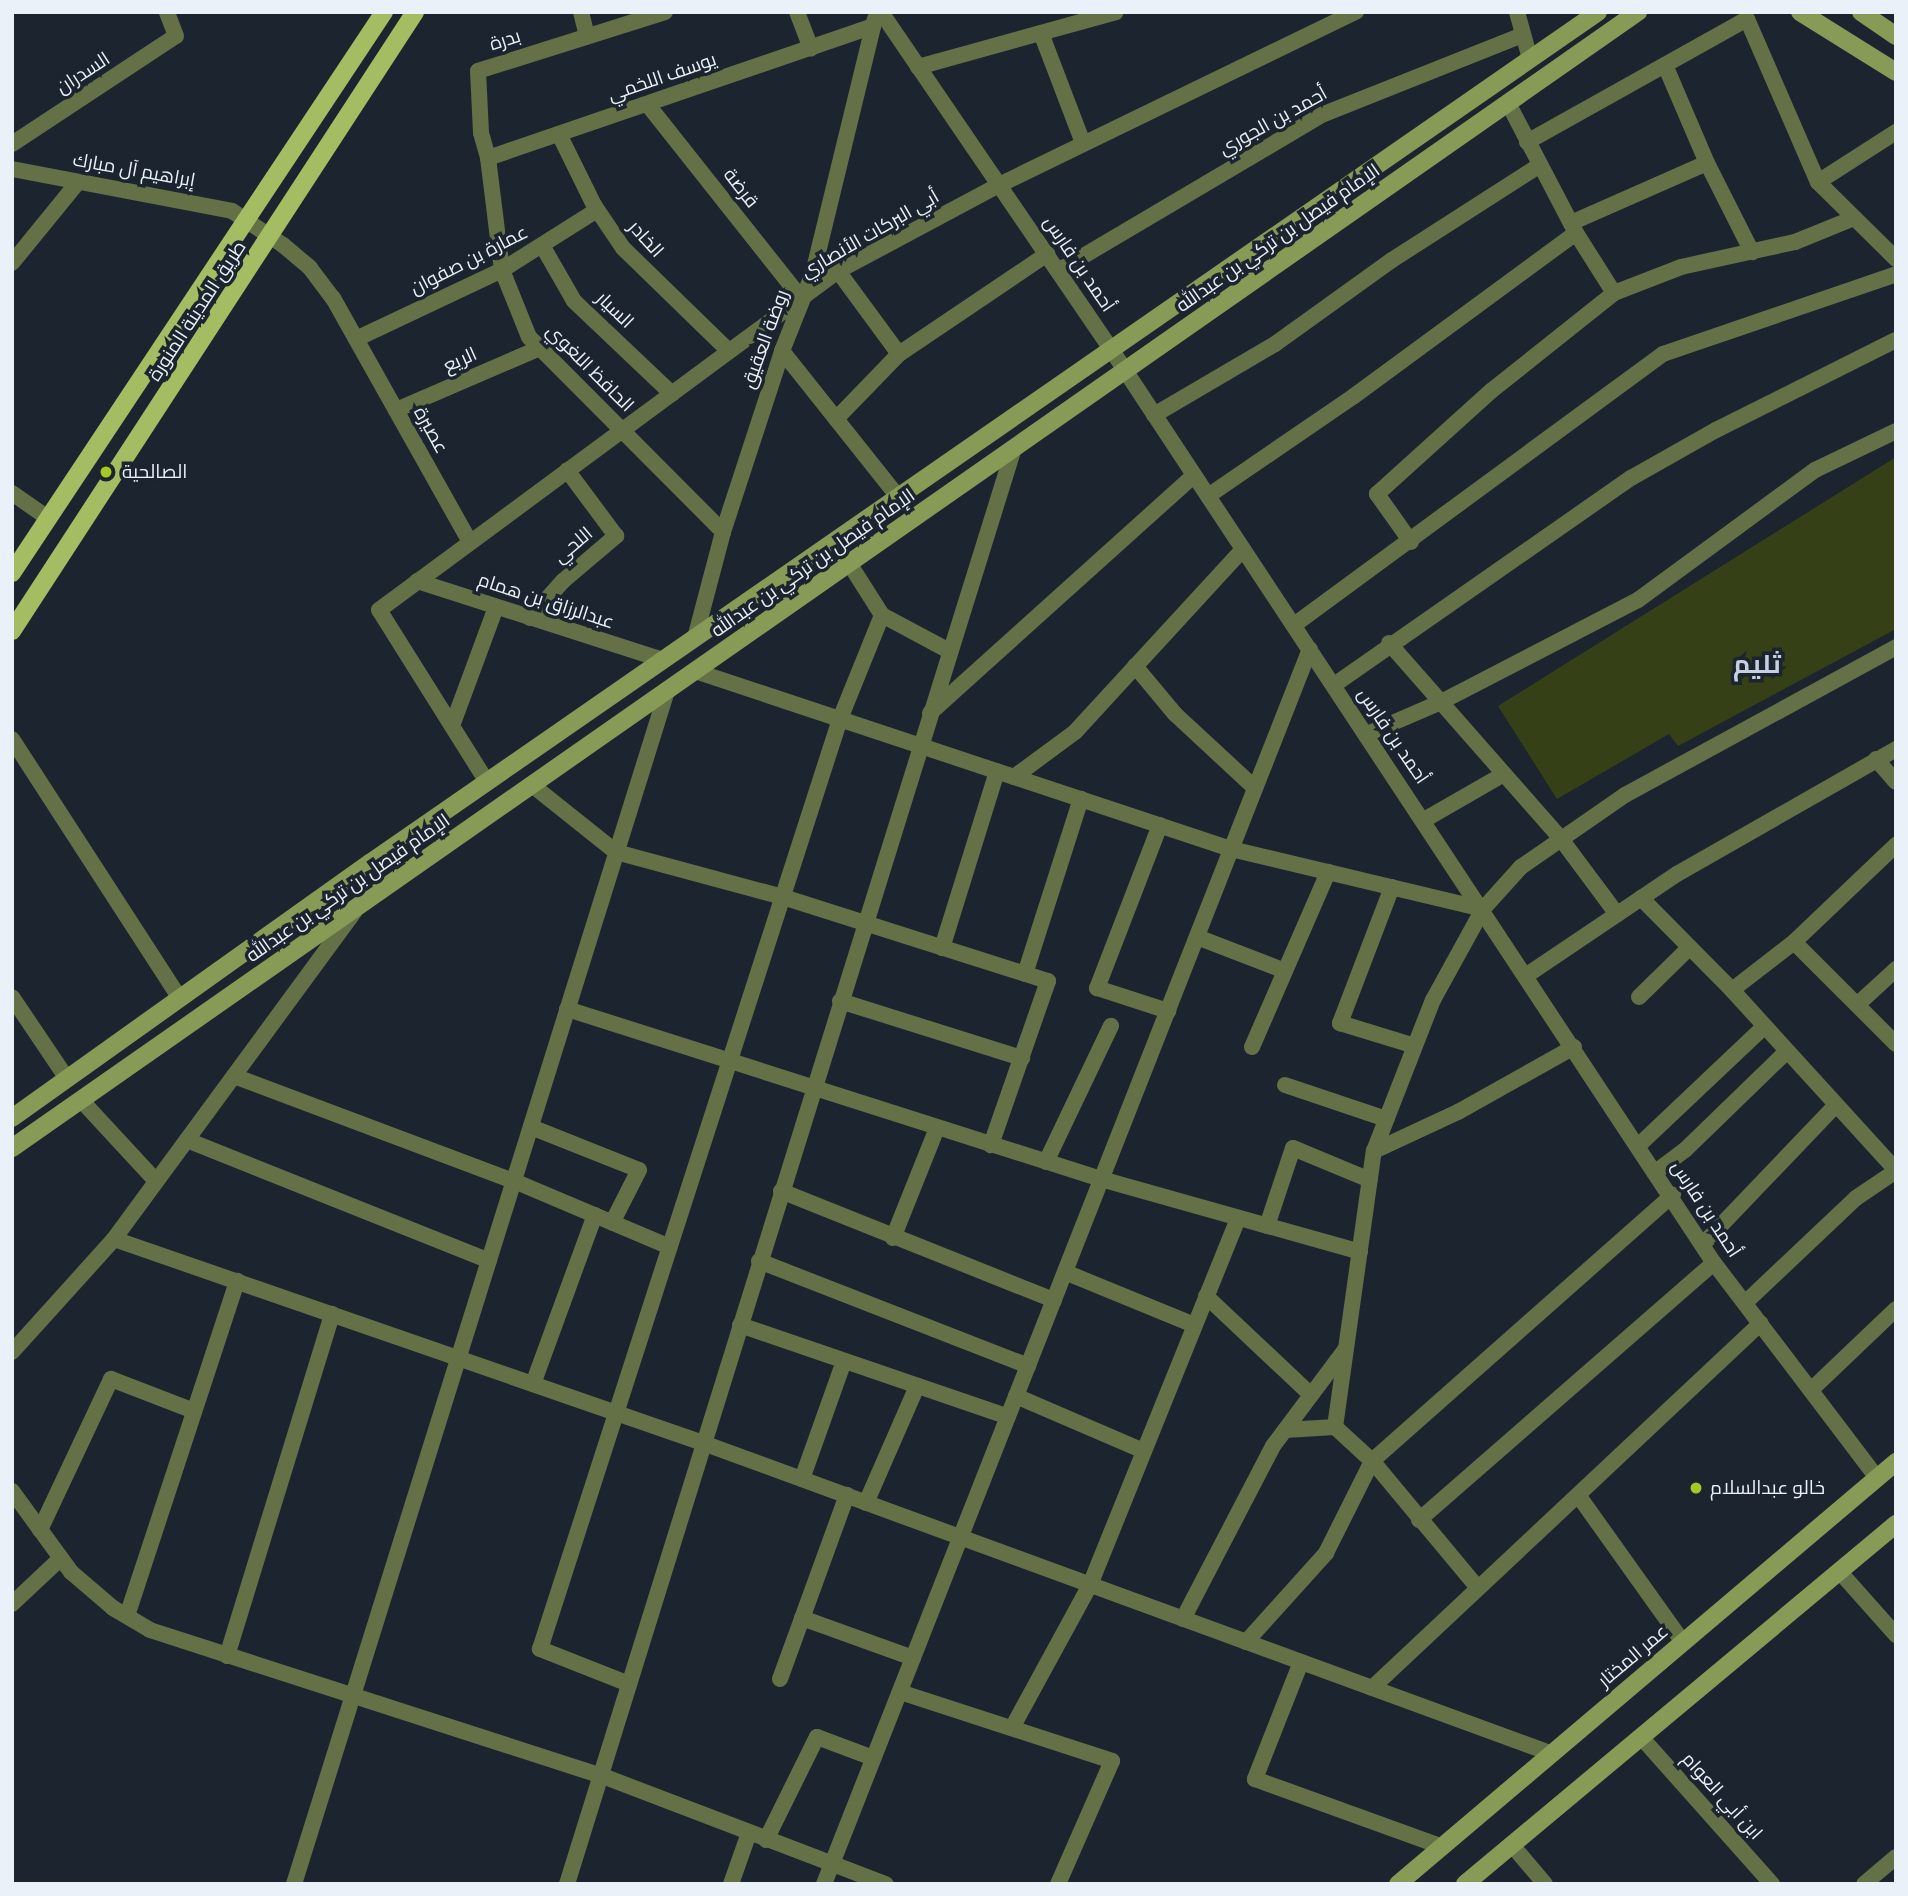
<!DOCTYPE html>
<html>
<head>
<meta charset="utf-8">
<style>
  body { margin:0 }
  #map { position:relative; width:1908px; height:1896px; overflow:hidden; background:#1b242f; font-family:Cabin,Cairo,sans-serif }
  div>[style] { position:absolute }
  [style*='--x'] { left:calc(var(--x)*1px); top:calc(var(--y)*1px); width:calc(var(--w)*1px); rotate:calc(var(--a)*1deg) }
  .green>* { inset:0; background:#354017 }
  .street>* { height:16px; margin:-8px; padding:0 8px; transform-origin:8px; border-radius:8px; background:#647046 }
  .secondary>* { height:18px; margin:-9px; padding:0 9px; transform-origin:9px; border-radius:9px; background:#889b56 }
  .primary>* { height:18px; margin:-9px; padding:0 9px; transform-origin:9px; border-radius:9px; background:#a4bd62 }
  .dots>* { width:19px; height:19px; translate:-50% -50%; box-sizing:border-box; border:4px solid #1b242f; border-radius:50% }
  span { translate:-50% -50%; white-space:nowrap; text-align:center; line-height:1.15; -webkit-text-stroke:7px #1b242f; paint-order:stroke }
  .street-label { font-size:19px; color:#eaf1f8 }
  .poi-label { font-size:19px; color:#eaf1f8 }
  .left { translate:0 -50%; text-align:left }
  .district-label { font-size:26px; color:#c5d1e0; font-weight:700 }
  .frame { position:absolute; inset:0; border:14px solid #eaf1f8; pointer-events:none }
</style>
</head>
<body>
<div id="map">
  <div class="green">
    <div style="clip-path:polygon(1896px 457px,1896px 629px,1678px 746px,1669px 734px,1557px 799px,1498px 706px)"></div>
  </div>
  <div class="street">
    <div style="--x:581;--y:12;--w:25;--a:76"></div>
    <div style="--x:665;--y:12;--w:196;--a:162.5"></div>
    <div style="--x:478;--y:71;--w:62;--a:87.2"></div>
    <div style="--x:481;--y:133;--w:26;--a:74"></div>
    <div style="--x:488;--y:158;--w:407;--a:-18.9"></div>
    <div style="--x:797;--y:12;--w:39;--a:69"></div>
    <div style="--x:881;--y:12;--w:408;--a:55.7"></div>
    <div style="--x:1111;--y:349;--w:1095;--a:56.59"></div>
    <div style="--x:1714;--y:1263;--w:270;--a:52.8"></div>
    <div style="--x:1517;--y:12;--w:49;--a:74.5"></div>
    <div style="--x:1041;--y:33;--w:118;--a:69.1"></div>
    <div style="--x:1665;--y:65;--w:107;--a:66.8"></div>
    <div style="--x:1707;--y:163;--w:100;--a:63.2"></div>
    <div style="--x:918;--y:67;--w:205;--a:-15.5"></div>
    <div style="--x:1508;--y:103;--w:147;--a:62.4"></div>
    <div style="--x:1576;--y:233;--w:71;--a:57.7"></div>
    <div style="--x:648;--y:105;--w:246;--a:51.6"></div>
    <div style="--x:559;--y:134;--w:79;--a:63.8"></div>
    <div style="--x:594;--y:205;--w:52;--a:56"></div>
    <div style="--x:623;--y:248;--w:148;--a:44.2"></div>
    <div style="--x:1527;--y:142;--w:252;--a:-29.2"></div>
    <div style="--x:1747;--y:19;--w:178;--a:66.5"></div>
    <div style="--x:1818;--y:182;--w:110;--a:44.6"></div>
    <div style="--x:12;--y:144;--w:196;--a:-33.4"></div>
    <div style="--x:176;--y:36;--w:26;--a:-111"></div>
    <div style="--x:488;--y:158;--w:113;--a:82.9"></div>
    <div style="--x:502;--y:270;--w:72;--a:68.1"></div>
    <div style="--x:529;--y:337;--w:275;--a:45.1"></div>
    <div style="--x:12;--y:169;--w:224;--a:10.8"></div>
    <div style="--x:232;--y:211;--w:61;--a:33.7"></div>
    <div style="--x:283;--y:245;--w:35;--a:40"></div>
    <div style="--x:310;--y:268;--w:38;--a:53"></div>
    <div style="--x:333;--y:298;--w:280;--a:60.7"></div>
    <div style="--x:1818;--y:182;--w:93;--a:-32.7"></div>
    <div style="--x:1573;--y:222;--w:146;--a:-23.8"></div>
    <div style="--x:543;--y:247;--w:62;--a:60.1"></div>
    <div style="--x:574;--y:301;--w:135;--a:43.5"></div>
    <div style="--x:12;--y:263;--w:104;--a:-50.8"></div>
    <div style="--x:838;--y:271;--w:103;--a:53.7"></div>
    <div style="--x:1058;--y:271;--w:309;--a:-30.6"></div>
    <div style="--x:1324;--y:114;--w:214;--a:-21.7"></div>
    <div style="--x:356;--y:339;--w:161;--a:-25.3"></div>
    <div style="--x:502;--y:270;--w:112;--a:-32.3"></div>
    <div style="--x:782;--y:351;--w:186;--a:51.5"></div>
    <div style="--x:396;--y:410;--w:157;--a:-23.3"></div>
    <div style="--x:1154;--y:415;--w:140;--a:-30.4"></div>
    <div style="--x:1275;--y:344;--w:144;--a:-35.7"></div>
    <div style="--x:1392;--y:260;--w:176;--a:-32.7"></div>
    <div style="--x:836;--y:419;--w:91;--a:-45.9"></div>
    <div style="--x:899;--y:354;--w:179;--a:-34"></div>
    <div style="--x:12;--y:493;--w:44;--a:34.8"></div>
    <div style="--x:1208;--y:496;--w:177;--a:-34.4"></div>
    <div style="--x:1354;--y:396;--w:275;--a:-36.3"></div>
    <div style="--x:1411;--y:542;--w:59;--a:-125.3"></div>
    <div style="--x:1377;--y:494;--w:154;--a:-42.1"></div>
    <div style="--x:1491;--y:391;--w:157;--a:-38.5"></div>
    <div style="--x:1614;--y:293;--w:72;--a:-21.2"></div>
    <div style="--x:1681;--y:267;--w:117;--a:-12.4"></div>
    <div style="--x:1795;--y:242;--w:64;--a:-22.1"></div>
    <div style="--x:849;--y:563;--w:62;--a:57.6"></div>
    <div style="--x:882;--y:615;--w:76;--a:28.2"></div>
    <div style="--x:417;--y:581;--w:258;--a:17.8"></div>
    <div style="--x:530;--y:618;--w:50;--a:-48.3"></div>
    <div style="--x:563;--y:581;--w:70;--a:-40.3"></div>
    <div style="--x:616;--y:536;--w:82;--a:-126.6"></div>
    <div style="--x:1294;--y:625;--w:458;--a:-36.3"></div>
    <div style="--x:1663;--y:354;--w:246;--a:-18.9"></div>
    <div style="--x:695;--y:638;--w:110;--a:-75.2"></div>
    <div style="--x:723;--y:532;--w:190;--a:-71.9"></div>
    <div style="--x:782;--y:351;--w:84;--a:-68.3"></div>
    <div style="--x:813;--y:273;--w:261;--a:-76.3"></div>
    <div style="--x:1389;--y:643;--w:261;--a:48.7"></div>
    <div style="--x:1561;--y:839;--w:94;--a:53.3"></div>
    <div style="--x:1135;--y:666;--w:62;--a:50.2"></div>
    <div style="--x:1175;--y:714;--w:109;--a:42.8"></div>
    <div style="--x:695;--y:671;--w:565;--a:18.37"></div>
    <div style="--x:1231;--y:849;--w:259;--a:13.4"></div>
    <div style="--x:1334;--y:685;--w:362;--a:-34.9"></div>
    <div style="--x:1631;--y:478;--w:98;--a:-29.5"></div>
    <div style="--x:1716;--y:430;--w:201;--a:-26.6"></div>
    <div style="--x:930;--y:713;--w:355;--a:-42"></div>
    <div style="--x:452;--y:726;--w:127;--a:-69.7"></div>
    <div style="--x:1367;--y:734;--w:81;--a:-23.4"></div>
    <div style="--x:1441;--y:702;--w:222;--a:-27.4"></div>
    <div style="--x:1638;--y:600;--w:220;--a:-36.3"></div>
    <div style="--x:1815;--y:470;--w:90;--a:-25.7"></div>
    <div style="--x:12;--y:739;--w:307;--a:57.1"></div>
    <div style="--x:1876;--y:759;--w:30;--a:49"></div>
    <div style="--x:1014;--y:777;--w:76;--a:-36.4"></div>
    <div style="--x:1075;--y:732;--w:248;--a:-47.4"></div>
    <div style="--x:487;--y:782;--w:203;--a:-122.1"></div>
    <div style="--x:379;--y:610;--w:571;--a:-36.45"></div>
    <div style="--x:838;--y:271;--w:183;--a:-28.1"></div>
    <div style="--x:999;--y:185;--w:397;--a:-25.9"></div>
    <div style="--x:532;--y:785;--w:107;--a:38.6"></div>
    <div style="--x:616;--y:852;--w:173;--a:15.1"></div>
    <div style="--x:783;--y:897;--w:278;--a:17.6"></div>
    <div style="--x:1048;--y:981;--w:174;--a:109.2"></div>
    <div style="--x:1424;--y:820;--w:92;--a:-29.9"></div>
    <div style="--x:1160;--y:825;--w:175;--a:111.1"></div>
    <div style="--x:1097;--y:988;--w:75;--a:17.9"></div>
    <div style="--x:1392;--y:887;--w:146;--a:110.9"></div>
    <div style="--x:1340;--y:1023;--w:78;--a:17"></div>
    <div style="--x:1641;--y:898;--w:129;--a:45.3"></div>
    <div style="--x:1732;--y:990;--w:244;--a:47.7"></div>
    <div style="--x:1197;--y:937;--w:94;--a:21.1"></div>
    <div style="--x:1794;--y:942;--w:144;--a:45"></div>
    <div style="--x:942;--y:948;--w:185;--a:-72.7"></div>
    <div style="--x:1025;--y:974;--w:184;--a:-72.3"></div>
    <div style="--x:1527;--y:975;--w:181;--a:-34"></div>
    <div style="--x:1677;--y:874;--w:252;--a:-29.7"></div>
    <div style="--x:1732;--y:990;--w:78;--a:-37.7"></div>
    <div style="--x:1794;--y:942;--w:141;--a:-43.6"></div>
    <div style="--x:12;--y:997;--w:97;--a:56"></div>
    <div style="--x:1639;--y:997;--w:71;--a:-44.4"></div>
    <div style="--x:840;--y:1001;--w:191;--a:17.4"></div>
    <div style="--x:1858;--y:1004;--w:52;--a:-42.6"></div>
    <div style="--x:567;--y:1009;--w:560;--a:17.66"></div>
    <div style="--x:1101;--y:1179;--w:269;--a:15.7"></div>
    <div style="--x:1252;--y:1047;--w:191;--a:-66.5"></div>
    <div style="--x:234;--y:1076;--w:299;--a:20.6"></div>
    <div style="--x:514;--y:1181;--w:169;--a:22.9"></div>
    <div style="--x:1285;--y:1085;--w:107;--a:18.6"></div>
    <div style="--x:81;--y:1100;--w:110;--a:47.2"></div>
    <div style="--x:531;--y:1127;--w:116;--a:21.7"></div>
    <div style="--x:639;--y:1170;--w:59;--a:117"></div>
    <div style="--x:187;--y:1140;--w:325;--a:21.8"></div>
    <div style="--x:1639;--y:1145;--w:173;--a:-43.4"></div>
    <div style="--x:1374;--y:1151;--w:93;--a:-24.9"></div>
    <div style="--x:1458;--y:1112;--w:133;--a:-29.3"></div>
    <div style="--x:1046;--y:1162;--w:151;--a:-64.5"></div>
    <div style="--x:1657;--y:1171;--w:35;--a:-37"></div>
    <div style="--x:1685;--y:1150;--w:142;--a:-44.1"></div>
    <div style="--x:781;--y:1191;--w:294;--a:21.8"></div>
    <div style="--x:1267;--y:1226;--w:82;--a:-71.6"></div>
    <div style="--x:1293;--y:1148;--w:83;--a:22.6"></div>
    <div style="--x:893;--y:1238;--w:118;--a:-68.2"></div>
    <div style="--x:114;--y:1239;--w:623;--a:19.1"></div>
    <div style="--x:703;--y:1443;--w:902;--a:20.1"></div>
    <div style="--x:1704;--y:1243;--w:191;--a:-46.3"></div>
    <div style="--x:759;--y:1261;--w:289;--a:21.3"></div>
    <div style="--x:1065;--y:1272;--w:139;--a:22.3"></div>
    <div style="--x:1206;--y:1296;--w:144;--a:43.3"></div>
    <div style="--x:1746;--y:1302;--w:151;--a:-43.4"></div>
    <div style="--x:1856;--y:1198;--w:48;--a:-34"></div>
    <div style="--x:740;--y:1325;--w:283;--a:18.9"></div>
    <div style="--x:12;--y:1352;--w:152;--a:-47.9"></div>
    <div style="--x:114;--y:1239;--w:406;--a:-53.7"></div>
    <div style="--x:533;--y:1384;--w:180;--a:-69.9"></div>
    <div style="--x:1811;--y:1390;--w:117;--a:-43.6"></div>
    <div style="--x:1016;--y:1396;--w:139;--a:23.3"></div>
    <div style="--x:1335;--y:1427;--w:279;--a:-82"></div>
    <div style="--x:1374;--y:1151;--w:162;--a:-68.7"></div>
    <div style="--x:1433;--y:1000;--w:104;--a:-61.2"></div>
    <div style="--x:1483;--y:909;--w:57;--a:-47.9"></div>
    <div style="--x:1521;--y:867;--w:126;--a:-34.7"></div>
    <div style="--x:1625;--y:795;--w:309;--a:-28.6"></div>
    <div style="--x:802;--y:1479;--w:125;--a:-70.4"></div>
    <div style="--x:12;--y:1491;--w:100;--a:53.9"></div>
    <div style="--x:71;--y:1572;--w:55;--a:40.6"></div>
    <div style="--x:113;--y:1608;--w:43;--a:30.7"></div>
    <div style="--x:150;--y:1630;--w:473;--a:17.9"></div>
    <div style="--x:600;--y:1775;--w:306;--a:20.9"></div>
    <div style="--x:1578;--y:1495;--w:181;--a:54.5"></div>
    <div style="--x:866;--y:1503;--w:128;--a:-66.4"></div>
    <div style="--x:1419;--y:1520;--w:391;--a:-41.1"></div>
    <div style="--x:40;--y:1530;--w:167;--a:-64.8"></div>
    <div style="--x:111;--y:1379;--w:89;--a:21.1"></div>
    <div style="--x:1839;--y:1571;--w:86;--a:48.3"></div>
    <div style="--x:1478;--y:1588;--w:165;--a:-129.8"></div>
    <div style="--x:1372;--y:1461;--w:402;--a:-41.5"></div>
    <div style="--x:12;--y:1604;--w:67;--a:-43.2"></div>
    <div style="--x:127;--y:1616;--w:353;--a:-71.8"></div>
    <div style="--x:802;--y:1618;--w:118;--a:19.8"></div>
    <div style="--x:1183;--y:1619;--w:195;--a:-62.5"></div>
    <div style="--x:1273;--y:1446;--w:119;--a:-53.2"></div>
    <div style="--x:1246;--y:1642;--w:120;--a:-48"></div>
    <div style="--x:1326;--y:1553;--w:103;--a:-63.4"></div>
    <div style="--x:1372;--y:1461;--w:50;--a:-137.4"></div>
    <div style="--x:1335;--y:1427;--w:50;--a:176.6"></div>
    <div style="--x:227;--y:1656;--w:358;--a:-72.9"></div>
    <div style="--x:1301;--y:1662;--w:126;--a:111.5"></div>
    <div style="--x:1255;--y:1779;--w:197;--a:19.9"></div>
    <div style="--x:780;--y:1679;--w:196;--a:-70"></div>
    <div style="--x:629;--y:1684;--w:96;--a:-158.5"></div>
    <div style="--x:540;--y:1649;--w:977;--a:-72.12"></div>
    <div style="--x:840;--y:719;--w:112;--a:-68"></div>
    <div style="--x:1372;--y:1688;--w:533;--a:-43.18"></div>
    <div style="--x:900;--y:1692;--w:223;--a:18"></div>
    <div style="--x:1112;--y:1761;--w:134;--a:113.7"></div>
    <div style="--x:1012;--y:1728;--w:163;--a:-61.4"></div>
    <div style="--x:1090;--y:1585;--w:396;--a:-68"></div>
    <div style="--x:1641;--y:1737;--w:197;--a:48.3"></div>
    <div style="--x:766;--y:1840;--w:115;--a:-63.7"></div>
    <div style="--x:817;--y:1737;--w:60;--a:20.6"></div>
    <div style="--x:1512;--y:1845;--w:51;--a:49.8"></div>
    <div style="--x:294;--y:1884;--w:1250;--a:-72.64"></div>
    <div style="--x:567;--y:1884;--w:1504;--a:-72.71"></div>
    <div style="--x:731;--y:1884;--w:54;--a:-70.6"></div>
    <div style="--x:824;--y:1884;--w:1327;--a:-68.52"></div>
    <div style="--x:1864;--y:1884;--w:42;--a:-40.2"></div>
  </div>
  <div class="secondary">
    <div style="--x:1800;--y:12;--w:113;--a:32"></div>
    <div style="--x:1861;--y:12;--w:42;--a:34.4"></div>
    <div style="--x:12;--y:1118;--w:440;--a:-35.5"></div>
    <div style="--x:370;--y:863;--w:1494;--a:-34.72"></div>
    <div style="--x:12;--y:1148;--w:1984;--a:-34.94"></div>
    <div style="--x:1398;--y:1884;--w:653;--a:-40.28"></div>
    <div style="--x:1465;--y:1884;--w:562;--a:-39.87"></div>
  </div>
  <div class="primary">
    <div style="--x:12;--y:573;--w:673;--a:-56.45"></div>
    <div style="--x:12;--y:631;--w:739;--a:-56.93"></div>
  </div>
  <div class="dots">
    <div style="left:106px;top:472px;background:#a5c822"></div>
    <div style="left:1696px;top:1488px;background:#a5c822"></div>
  </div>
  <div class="street-label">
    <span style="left:505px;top:40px;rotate:-18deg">بدرة</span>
    <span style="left:83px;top:73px;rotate:-33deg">السدران</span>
    <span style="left:662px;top:77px;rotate:-19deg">يوسف اللخمي</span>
    <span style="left:1273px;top:121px;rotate:-29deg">أحمد بن الجوري</span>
    <span style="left:134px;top:170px;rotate:10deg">إبراهيم آل مبارك</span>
    <span style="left:741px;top:188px;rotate:52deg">قرضة</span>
    <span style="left:870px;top:234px;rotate:-30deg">أبي البركات الأنصاري</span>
    <span style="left:1278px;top:238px;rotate:-35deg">الإمام فيصل بن تركي بن عبدالله</span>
    <span style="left:646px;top:239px;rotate:48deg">الخادر</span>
    <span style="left:469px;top:260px;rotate:-27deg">عمارة بن صفوان</span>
    <span style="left:1079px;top:264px;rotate:56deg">أحمد بن فارس</span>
    <span style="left:615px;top:310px;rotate:44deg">السيار</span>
    <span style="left:197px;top:311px;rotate:-57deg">طريق المدينة المنورة</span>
    <span style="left:765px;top:339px;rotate:-70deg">روضة العقيق</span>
    <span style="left:460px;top:360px;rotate:-24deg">الريع</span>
    <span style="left:590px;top:368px;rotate:45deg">الحافظ اللغوي</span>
    <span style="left:431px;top:430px;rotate:61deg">عصيرة</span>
    <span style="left:573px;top:545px;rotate:-40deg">اللحي</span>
    <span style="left:813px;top:563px;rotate:-35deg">الإمام فيصل بن تركي بن عبدالله</span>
    <span style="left:546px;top:601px;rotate:18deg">عبدالرزاق بن همام</span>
    <span style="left:1393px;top:736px;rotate:56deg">أحمد بن فارس</span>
    <span style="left:348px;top:888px;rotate:-35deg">الإمام فيصل بن تركي بن عبدالله</span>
    <span style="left:1706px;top:1209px;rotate:57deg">أحمد بن فارس</span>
    <span style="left:1633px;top:1656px;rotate:-40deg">عمر المختار</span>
    <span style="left:1722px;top:1796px;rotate:48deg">ابن أبي العوام</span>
  </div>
  <div class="poi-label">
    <span class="left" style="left:122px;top:472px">الصالحية</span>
    <span class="left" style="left:1710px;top:1488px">خالو عبدالسلام</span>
  </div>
  <div class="district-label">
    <span style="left:1757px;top:665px">ثليم</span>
  </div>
  <div class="frame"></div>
</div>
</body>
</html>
